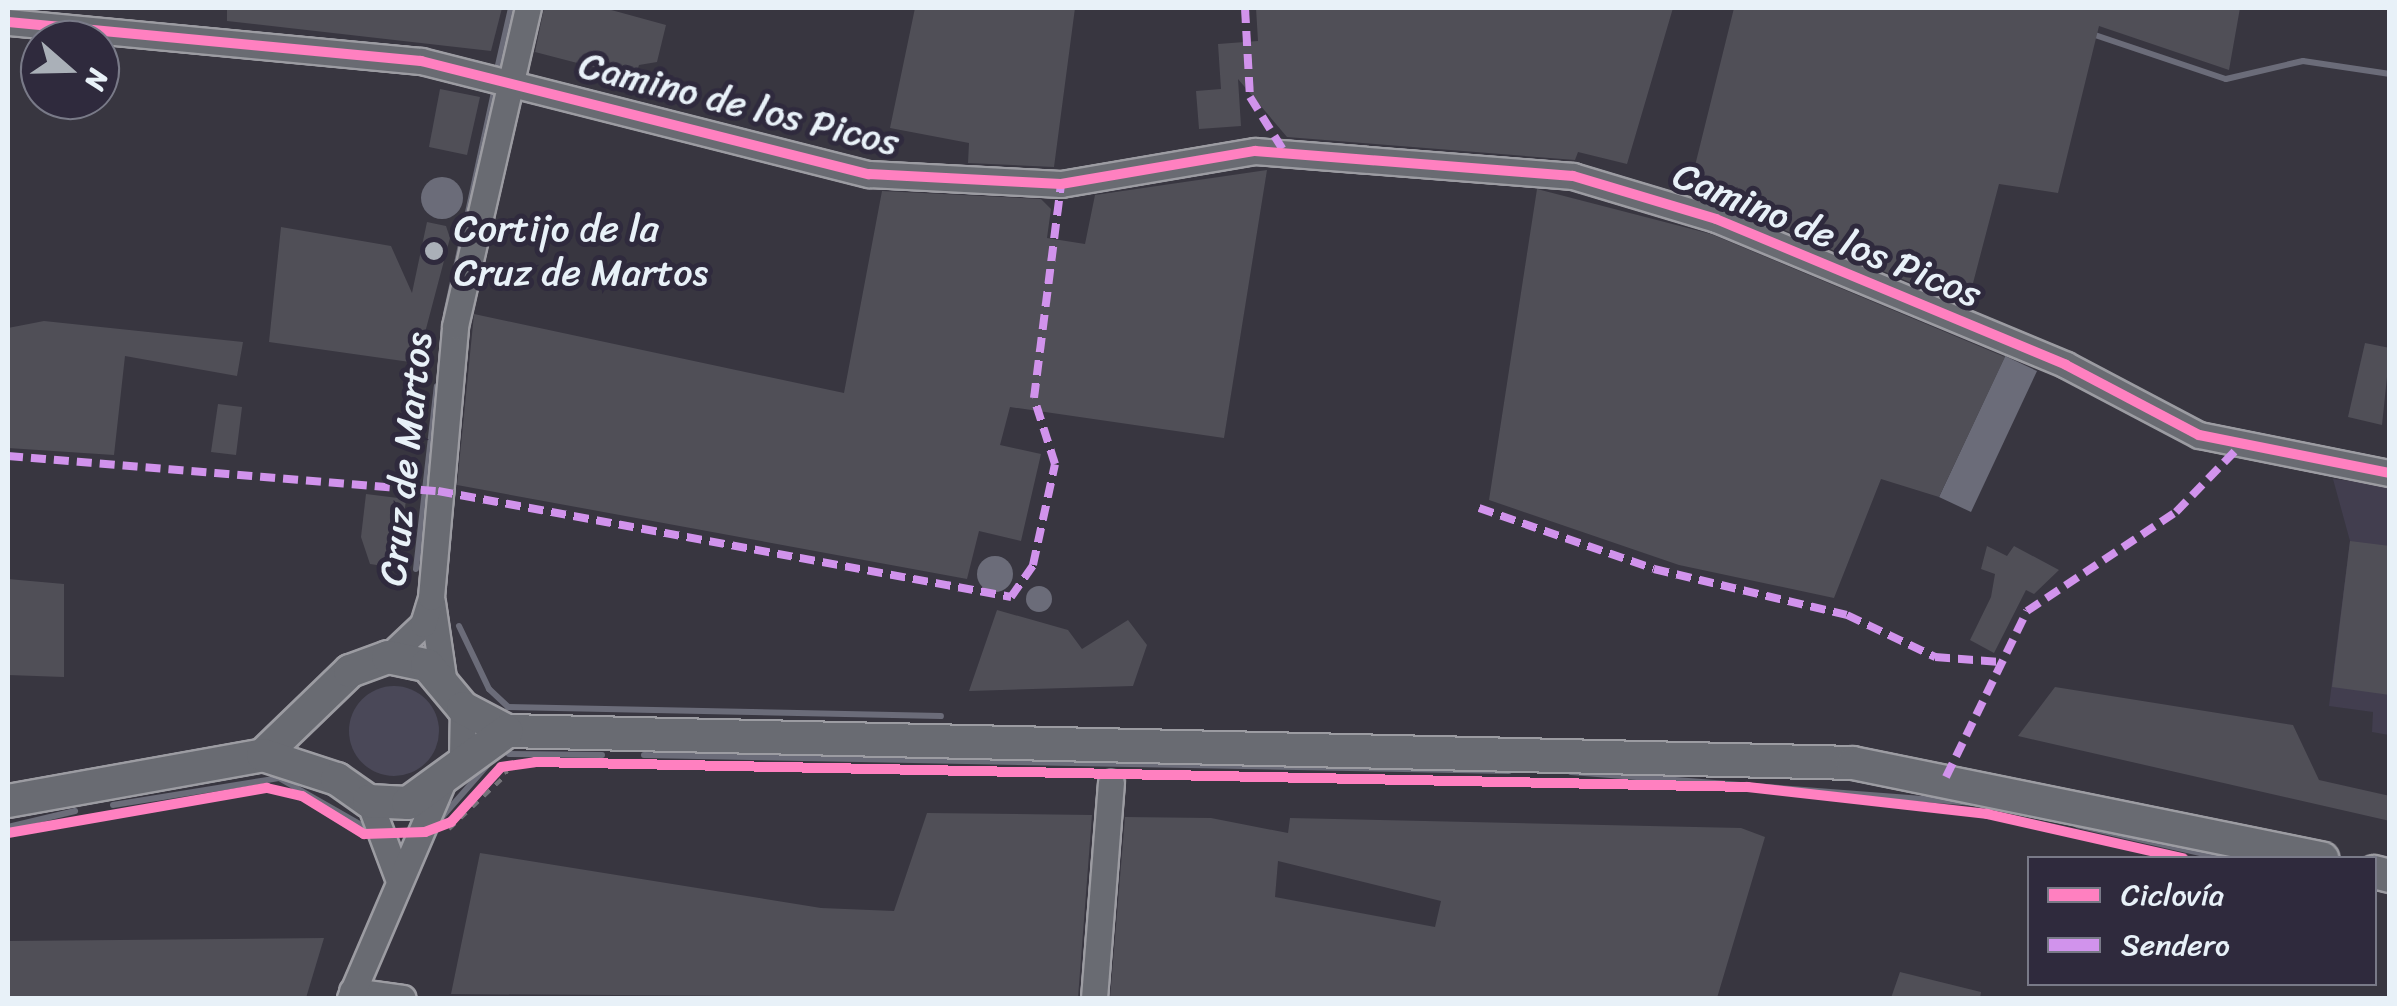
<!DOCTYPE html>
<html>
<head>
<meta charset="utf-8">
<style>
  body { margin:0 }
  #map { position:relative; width:2397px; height:1006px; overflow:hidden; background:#383640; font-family:Sriracha,sans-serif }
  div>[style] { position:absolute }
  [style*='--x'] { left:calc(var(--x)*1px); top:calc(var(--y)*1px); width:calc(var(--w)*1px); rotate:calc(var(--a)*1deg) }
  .built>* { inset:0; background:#423e4f }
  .green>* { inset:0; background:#4a4858 }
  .round { border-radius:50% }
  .water>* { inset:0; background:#6b6c79 }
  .stream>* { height:6px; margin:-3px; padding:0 3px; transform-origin:3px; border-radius:3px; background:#6b6c79 }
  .building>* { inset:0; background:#504f57 }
  .path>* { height:4px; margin-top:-2px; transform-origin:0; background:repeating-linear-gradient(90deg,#747379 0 8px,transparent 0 16px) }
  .roads { filter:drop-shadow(2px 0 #9c9ca2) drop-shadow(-2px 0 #9c9ca2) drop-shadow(0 2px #9c9ca2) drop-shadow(0 -2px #9c9ca2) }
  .minor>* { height:25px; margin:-12.5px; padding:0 12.5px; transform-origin:12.5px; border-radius:12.5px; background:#696b72 }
  .major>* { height:32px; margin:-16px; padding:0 16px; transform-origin:16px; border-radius:16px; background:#696b72 }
  .quiet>* { height:8px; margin-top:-4px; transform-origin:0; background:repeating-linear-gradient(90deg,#d193ec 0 15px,transparent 0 23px) }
  .cycleway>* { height:10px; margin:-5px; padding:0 5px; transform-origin:5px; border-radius:5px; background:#ff80c0 }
  .dots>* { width:28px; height:28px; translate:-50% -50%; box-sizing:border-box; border:5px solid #2f2a3d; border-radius:50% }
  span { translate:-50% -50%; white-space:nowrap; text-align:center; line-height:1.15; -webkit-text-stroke:10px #2f2a3d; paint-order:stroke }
  .street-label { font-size:38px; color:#e8f1f8 }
  .poi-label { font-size:38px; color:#e8f1f8 }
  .left { translate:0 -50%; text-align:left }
  .frame { position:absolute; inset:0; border:10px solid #e8f1f8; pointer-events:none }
  .legend { position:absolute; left:2027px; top:856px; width:350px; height:130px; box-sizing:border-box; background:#2f2a3d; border:2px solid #797a88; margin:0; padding:12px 18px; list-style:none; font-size:30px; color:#e8f1f8 }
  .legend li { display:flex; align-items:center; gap:20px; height:50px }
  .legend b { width:50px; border:2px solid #797a88 }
  .north { position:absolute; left:20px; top:20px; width:100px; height:100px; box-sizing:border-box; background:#2f2a3d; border:2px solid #797a88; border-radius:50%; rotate:110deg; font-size:28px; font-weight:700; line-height:40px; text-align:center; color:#e8f1f8 }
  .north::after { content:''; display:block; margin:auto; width:35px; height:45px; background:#aab0b8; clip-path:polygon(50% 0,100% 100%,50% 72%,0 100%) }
</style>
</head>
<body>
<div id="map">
  <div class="built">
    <div style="clip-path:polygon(2333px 479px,2389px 485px,2389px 735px,2372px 732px,2373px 712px,2329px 706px,2350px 541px)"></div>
  </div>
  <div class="green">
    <div class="round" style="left:349px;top:686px;width:90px;height:90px"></div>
  </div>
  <div class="water">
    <div class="round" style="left:421px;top:177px;width:42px;height:42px"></div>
    <div style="clip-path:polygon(2005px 356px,2037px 371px,1971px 512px,1939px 497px)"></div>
    <div class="round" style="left:977px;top:556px;width:36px;height:36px"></div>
    <div class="round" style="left:1026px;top:586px;width:26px;height:26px"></div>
  </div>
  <div class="stream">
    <div style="--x:2092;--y:34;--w:141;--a:18.6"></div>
    <div style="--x:2226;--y:79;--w:79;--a:-13.2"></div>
    <div style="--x:2303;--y:61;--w:88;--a:8.5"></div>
    <div style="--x:496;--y:74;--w:68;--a:-77.2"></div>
    <div style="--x:446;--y:314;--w:232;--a:-77.8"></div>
    <div style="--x:416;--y:569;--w:184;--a:-83.5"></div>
    <div style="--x:459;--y:626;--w:70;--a:64.5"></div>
    <div style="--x:489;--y:689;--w:26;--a:43"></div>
    <div style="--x:508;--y:707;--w:433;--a:1.2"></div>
    <div style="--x:509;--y:754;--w:93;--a:0.6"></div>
    <div style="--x:644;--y:755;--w:865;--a:1.06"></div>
    <div style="--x:1571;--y:772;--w:402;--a:4.4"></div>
    <div style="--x:113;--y:805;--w:168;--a:-9.2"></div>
    <div style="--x:279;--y:778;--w:97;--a:29.7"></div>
    <div style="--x:442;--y:817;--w:74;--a:-48.8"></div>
    <div style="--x:2077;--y:825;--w:149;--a:12.8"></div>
    <div style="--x:8;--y:827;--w:69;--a:-13.4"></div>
  </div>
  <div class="building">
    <div style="clip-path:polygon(227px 8px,502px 8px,491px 51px,227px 21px)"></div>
    <div style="clip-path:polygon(544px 8px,604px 8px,666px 25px,657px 62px,639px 65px,635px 78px,535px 52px)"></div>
    <div style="clip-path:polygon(915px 8px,1075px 8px,1054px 167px,968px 163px,969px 143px,890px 128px)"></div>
    <div style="clip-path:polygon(1256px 8px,1673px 8px,1627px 164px,1578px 152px,1575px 160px,1287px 137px,1238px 79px,1241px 126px,1199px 129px,1196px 91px,1221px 89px,1218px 44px,1258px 41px)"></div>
    <div style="clip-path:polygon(1734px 8px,2240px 8px,2229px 70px,2099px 26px,2058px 193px,1999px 184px,1967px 306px,1689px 190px)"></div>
    <div style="clip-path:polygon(440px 89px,480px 97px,467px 155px,429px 147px)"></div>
    <div style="clip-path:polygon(1267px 170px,1224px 438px,1010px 407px,1000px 445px,1041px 454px,1021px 541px,979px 531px,967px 579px,457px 485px,474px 314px,844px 393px,882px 191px,1041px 199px,1051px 209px,1047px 238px,1085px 244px,1095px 195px)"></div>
    <div style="clip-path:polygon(1537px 189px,1711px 234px,2005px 357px,1939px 497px,1881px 479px,1834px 598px,1679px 565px,1489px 500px)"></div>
    <div style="clip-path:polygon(427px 222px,446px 226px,450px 238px,417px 363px,269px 342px,281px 227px,391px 246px,412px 293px)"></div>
    <div style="clip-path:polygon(44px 321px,243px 342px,237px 376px,125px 356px,114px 455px,8px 448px,8px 328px)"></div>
    <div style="clip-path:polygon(2365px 343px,2390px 348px,2382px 425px,2348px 417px)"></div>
    <div style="clip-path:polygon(218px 404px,242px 407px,236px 455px,211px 452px)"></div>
    <div style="clip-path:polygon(366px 494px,406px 499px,398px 568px,370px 564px,361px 537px)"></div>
    <div style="clip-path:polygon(2350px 541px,2390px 546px,2390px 695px,2332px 687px)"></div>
    <div style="clip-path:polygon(1987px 546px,2007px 556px,2014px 546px,2059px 570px,2034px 594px,2026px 590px,1994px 653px,1970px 640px,1991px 597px,1995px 574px,1981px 569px)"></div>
    <div style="clip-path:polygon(8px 579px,64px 584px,64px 677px,8px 675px)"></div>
    <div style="clip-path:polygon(997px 610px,1068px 630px,1082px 649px,1128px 620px,1147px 645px,1133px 686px,969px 691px)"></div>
    <div style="clip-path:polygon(2055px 687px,2293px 725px,2319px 780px,2390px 796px,2390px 821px,2018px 736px)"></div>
    <div style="clip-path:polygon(927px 813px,1092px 815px,1078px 998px,451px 994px,480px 853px,821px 908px,894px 911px)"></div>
    <div style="clip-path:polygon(evenodd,1125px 817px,1211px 818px,1288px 833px,1290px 818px,1741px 828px,1765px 837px,1717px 998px,1110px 998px,1125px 817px,1278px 861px,1441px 901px,1435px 927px,1275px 897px,1278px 861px)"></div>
    <div style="clip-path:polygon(324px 938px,306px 998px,8px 998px,8px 941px)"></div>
    <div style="clip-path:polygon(1900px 972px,1981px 992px,1980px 998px,1891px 998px)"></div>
  </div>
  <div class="path">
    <div style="--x:449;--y:829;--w:80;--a:-43.5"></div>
    <div style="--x:507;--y:774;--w:10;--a:-114"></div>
  </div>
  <div class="roads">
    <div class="minor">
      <div style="--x:8;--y:22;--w:415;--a:5.4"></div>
      <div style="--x:421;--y:61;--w:462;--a:14.2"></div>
      <div style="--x:869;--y:174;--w:192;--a:3"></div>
      <div style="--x:1061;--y:184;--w:197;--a:-9.7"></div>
      <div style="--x:1255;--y:151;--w:319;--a:4.5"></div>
      <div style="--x:1573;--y:176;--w:149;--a:16.7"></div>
      <div style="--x:1716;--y:219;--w:379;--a:22.6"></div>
      <div style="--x:2066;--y:365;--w:150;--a:27.8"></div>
      <div style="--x:2199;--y:435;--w:195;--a:11.3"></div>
      <div style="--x:432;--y:602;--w:76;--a:81.7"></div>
      <div style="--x:388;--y:657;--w:48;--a:-43.3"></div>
      <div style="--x:423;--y:624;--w:28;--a:-73"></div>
      <div style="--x:431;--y:597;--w:272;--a:-84.9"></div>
      <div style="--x:455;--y:326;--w:326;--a:-77.1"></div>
      <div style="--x:462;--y:755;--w:47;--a:-88.8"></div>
      <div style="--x:369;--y:801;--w:82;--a:69.4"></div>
      <div style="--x:352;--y:991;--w:51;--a:7.8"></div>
      <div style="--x:350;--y:998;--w:231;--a:-66.8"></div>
      <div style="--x:1094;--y:998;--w:216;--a:-85.5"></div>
    </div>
    <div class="major">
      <div style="--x:263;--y:755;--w:121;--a:-44"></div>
      <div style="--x:350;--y:671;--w:40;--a:-20.2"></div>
      <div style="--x:388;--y:657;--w:40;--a:12"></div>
      <div style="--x:427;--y:665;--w:56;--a:50.1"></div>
      <div style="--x:463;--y:708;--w:50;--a:27.6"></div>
      <div style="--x:507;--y:731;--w:1346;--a:1.36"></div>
      <div style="--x:1853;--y:763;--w:479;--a:11.5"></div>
      <div style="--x:8;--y:801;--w:259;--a:-10.2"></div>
      <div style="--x:263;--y:755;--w:78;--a:18"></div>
      <div style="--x:337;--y:779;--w:39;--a:35"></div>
      <div style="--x:369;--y:801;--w:39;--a:3"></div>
      <div style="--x:408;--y:803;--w:122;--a:-36"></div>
      <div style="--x:2374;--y:872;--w:16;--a:14"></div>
    </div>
  </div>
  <div class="quiet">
    <div style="--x:1245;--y:8;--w:89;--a:86.8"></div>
    <div style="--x:1250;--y:97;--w:66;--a:58"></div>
    <div style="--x:8;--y:456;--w:431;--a:4.7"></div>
    <div style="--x:438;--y:491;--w:583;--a:10.48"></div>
    <div style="--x:1011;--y:597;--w:39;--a:-55"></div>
    <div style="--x:1033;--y:565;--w:103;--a:-77.7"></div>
    <div style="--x:1055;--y:464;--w:69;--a:-107.7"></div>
    <div style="--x:1034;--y:398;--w:216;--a:-82.8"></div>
    <div style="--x:1479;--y:508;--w:185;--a:19.2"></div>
    <div style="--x:1654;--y:569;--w:198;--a:13.4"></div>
    <div style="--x:1847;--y:615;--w:98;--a:25.5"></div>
    <div style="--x:1935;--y:657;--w:65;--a:4.4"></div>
    <div style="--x:1946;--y:777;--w:185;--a:-64"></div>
    <div style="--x:2027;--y:611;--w:179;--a:-33.6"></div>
    <div style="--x:2176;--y:512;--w:91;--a:-45.9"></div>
  </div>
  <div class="cycleway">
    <div style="--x:8;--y:22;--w:415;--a:5.4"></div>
    <div style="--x:421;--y:61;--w:462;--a:14.2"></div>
    <div style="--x:869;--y:174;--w:192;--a:3"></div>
    <div style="--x:1061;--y:184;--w:197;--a:-9.7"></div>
    <div style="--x:1255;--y:151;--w:319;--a:4.5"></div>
    <div style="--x:1573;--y:176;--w:149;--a:16.7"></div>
    <div style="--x:1716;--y:219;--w:379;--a:22.6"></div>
    <div style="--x:2066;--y:365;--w:150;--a:27.8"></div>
    <div style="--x:2199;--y:435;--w:195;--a:11.3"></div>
    <div style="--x:8;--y:833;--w:263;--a:-9.9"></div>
    <div style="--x:267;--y:788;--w:36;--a:13"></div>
    <div style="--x:302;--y:796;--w:73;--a:31.5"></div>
    <div style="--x:364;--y:834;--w:61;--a:-1.9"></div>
    <div style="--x:425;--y:832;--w:28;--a:-21"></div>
    <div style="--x:451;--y:822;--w:74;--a:-47.7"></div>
    <div style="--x:501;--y:767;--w:34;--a:-8"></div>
    <div style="--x:535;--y:762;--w:1213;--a:1.18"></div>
    <div style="--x:1748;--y:787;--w:241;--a:6.4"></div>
    <div style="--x:1987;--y:814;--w:201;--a:12.7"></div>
  </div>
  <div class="dots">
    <div style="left:434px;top:251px;background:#aab0b8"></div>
  </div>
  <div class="street-label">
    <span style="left:739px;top:104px;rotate:14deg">Camino de los Picos</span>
    <span style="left:1827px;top:235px;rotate:22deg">Camino de los Picos</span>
    <span style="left:406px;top:459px;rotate:-84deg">Cruz de Martos</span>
  </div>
  <div class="poi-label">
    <span class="left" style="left:454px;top:251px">Cortijo de la<br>Cruz de Martos</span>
  </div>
  <div class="frame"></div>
  <ul class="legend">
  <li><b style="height:12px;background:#ff80c0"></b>Ciclovía</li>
  <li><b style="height:12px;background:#d193ec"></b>Sendero</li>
  </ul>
  <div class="north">N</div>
</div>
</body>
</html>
